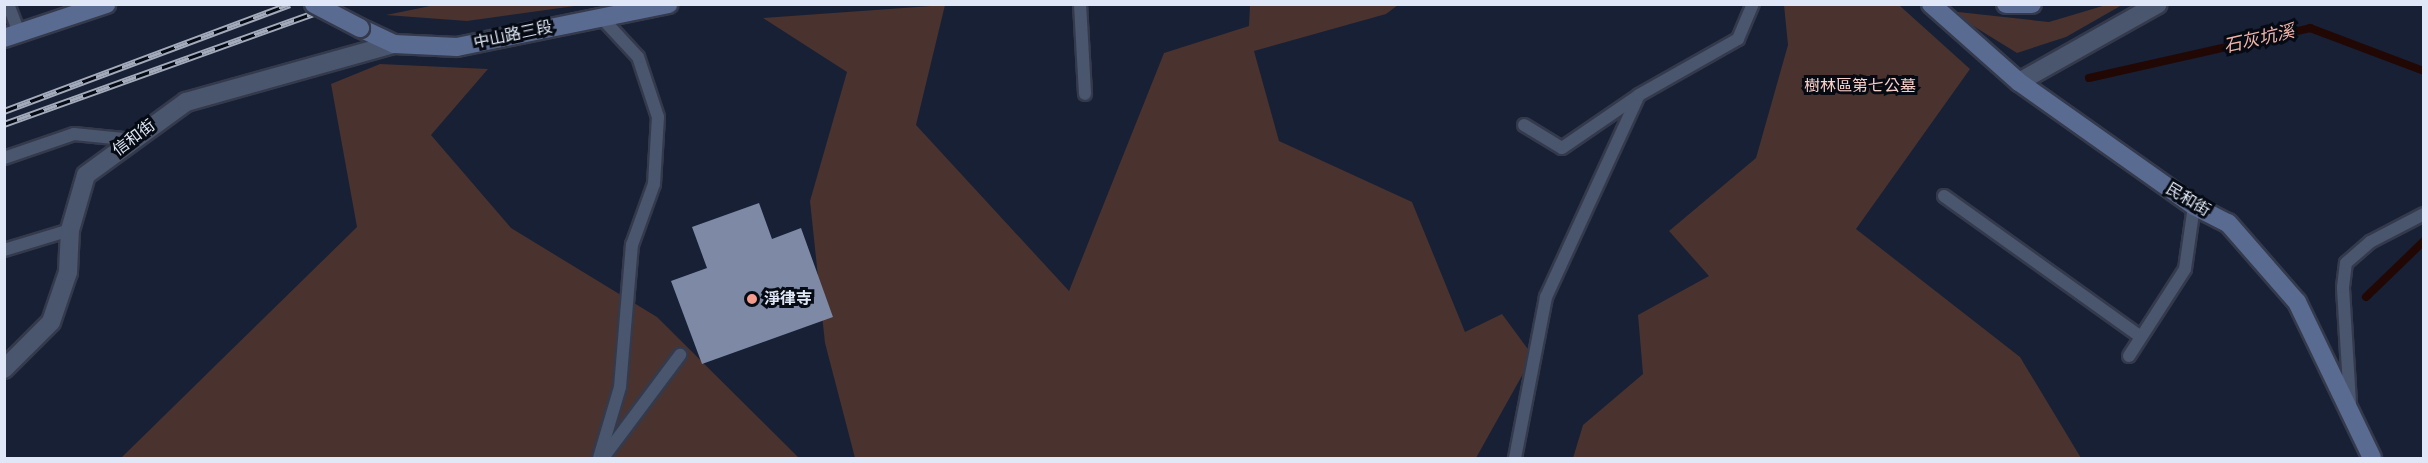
<!DOCTYPE html>
<html>
<head>
<meta charset="utf-8">
<style>
  body { margin:0 }
  #map { position:relative; width:2428px; height:463px; overflow:hidden; background:#172035; font-family:Roboto,"Noto Sans TC",sans-serif }
  div>[style] { position:absolute }
  [style*='--x'] { left:calc(var(--x)*1px); top:calc(var(--y)*1px); width:calc(var(--w)*1px); rotate:calc(var(--a)*1deg) }
  .green>* { inset:0; background:#4a322e }
  .stream>* { height:8px; margin:-4px; padding:0 4px; transform-origin:4px; border-radius:4px; background:#220805 }
  .building>* { inset:0; background:#7d89a5 }
  .roads { filter:drop-shadow(2px 0 #343a4c) drop-shadow(-2px 0 #343a4c) drop-shadow(0 2px #343a4c) drop-shadow(0 -2px #343a4c) }
  .lane>* { height:12px; margin:-6px; padding:0 6px; transform-origin:6px; border-radius:6px; background:#4a556e }
  .street>* { height:18px; margin:-9px; padding:0 9px; transform-origin:9px; border-radius:9px; background:#4a556e }
  .secondary>* { height:18px; margin:-9px; padding:0 9px; transform-origin:9px; border-radius:9px; background:#5a6b92 }
  .rail>* { height:7px; margin-top:-3.5px; transform-origin:0; background:repeating-linear-gradient(90deg,#060a13 0 14px,#a3abbb 0 28px); box-sizing:border-box; border-block:2px solid #a3abbb }
  .bridges { filter:drop-shadow(2px 0 #343a4c) drop-shadow(-2px 0 #343a4c) drop-shadow(0 2px #343a4c) drop-shadow(0 -2px #343a4c) }
  .secondary-bridge>* { height:18px; margin:-9px; padding:0 9px; transform-origin:9px; border-radius:9px; background:#5a6b92 }
  .dots>* { width:16px; height:16px; translate:-50% -50%; box-sizing:border-box; border:3px solid #060a13; border-radius:50% }
  span { translate:-50% -50%; white-space:nowrap; text-align:center; line-height:1.15; -webkit-text-stroke:6px #060a13; paint-order:stroke }
  .street-label { font-size:16px; color:#e0e7f6 }
  .park-label { font-size:16px; color:#f7d0c9 }
  .poi-label { font-size:16px; color:#e0e7f6; font-weight:700 }
  .left { translate:0 -50%; text-align:left }
  .water-label { font-size:18px; color:#f3b4a8; font-style:italic }
  .frame { position:absolute; inset:0; border:6px solid #e0e7f6; pointer-events:none }
</style>
</head>
<body>
<div id="map">
  <div class="green">
    <div style="clip-path:polygon(435px 5px,435px 4px,582px 5px,467px 21px,386px 15px)"></div>
    <div style="clip-path:polygon(945px 5px,916px 125px,1069px 291px,1164px 53px,1249px 26px,1250px 5px,1398px 5px,1386px 14px,1254px 51px,1279px 141px,1412px 202px,1465px 332px,1502px 314px,1533px 356px,1476px 458px,855px 458px,825px 343px,810px 201px,847px 72px,763px 18px)"></div>
    <div style="clip-path:polygon(1784px 5px,1899px 5px,1970px 69px,1856px 229px,2020px 357px,2081px 458px,1573px 458px,1583px 425px,1643px 374px,1638px 315px,1709px 276px,1669px 231px,1756px 158px,1788px 45px)"></div>
    <div style="clip-path:polygon(2106px 5px,2122px 5px,2066px 37px,2017px 53px,1957px 16px,1958px 12px,2049px 22px)"></div>
    <div style="clip-path:polygon(380px 64px,488px 69px,431px 135px,511px 228px,657px 317px,799px 458px,121px 458px,357px 227px,331px 84px)"></div>
  </div>
  <div class="stream">
    <div style="--x:2089;--y:78;--w:227;--a:-12.7"></div>
    <div style="--x:2310;--y:28;--w:122;--a:20.7"></div>
    <div style="--x:2366;--y:297;--w:81;--a:-44"></div>
  </div>
  <div class="building">
    <div style="clip-path:polygon(759px 203px,772px 239px,801px 228px,833px 317px,702px 364px,671px 281px,707px 268px,692px 227px)"></div>
  </div>
  <div class="roads">
    <div class="lane">
      <div style="--x:8;--y:4;--w:31;--a:69"></div>
      <div style="--x:1080;--y:4;--w:90;--a:86.8"></div>
      <div style="--x:1524;--y:125;--w:44;--a:31.2"></div>
      <div style="--x:1562;--y:148;--w:92;--a:-34.4"></div>
      <div style="--x:4;--y:158;--w:74;--a:-18.9"></div>
      <div style="--x:74;--y:134;--w:60;--a:5.7"></div>
      <div style="--x:1944;--y:196;--w:242;--a:35.6"></div>
      <div style="--x:4;--y:250;--w:69;--a:-16.9"></div>
      <div style="--x:2129;--y:356;--w:103;--a:-57.2"></div>
      <div style="--x:2185;--y:269;--w:64;--a:-81.9"></div>
      <div style="--x:2350;--y:403;--w:116;--a:-93.5"></div>
      <div style="--x:2343;--y:287;--w:24;--a:-83"></div>
      <div style="--x:2346;--y:263;--w:32;--a:-41"></div>
      <div style="--x:2370;--y:242;--w:61;--a:-27.4"></div>
      <div style="--x:599;--y:458;--w:74;--a:-73.5"></div>
      <div style="--x:620;--y:387;--w:143;--a:-85.2"></div>
      <div style="--x:632;--y:245;--w:65;--a:-70.2"></div>
      <div style="--x:654;--y:184;--w:67;--a:-86.6"></div>
      <div style="--x:658;--y:117;--w:63;--a:-108.4"></div>
      <div style="--x:638;--y:57;--w:54;--a:-132.8"></div>
      <div style="--x:603;--y:458;--w:129;--a:-53.2"></div>
      <div style="--x:1515;--y:458;--w:164;--a:-79.1"></div>
      <div style="--x:1546;--y:297;--w:222;--a:-65.3"></div>
      <div style="--x:1639;--y:95;--w:114;--a:-29.5"></div>
      <div style="--x:1738;--y:39;--w:38;--a:-67"></div>
    </div>
    <div class="street">
      <div style="--x:2019;--y:82;--w:159;--a:-29.3"></div>
      <div style="--x:4;--y:369;--w:66;--a:-45"></div>
      <div style="--x:51;--y:322;--w:53;--a:-71.2"></div>
      <div style="--x:68;--y:272;--w:42;--a:-87.3"></div>
      <div style="--x:70;--y:230;--w:57;--a:-73.8"></div>
      <div style="--x:86;--y:175;--w:124;--a:-36.1"></div>
      <div style="--x:186;--y:102;--w:216;--a:-15.6"></div>
    </div>
    <div class="secondary">
      <div style="--x:1931;--y:4;--w:118;--a:41.6"></div>
      <div style="--x:2019;--y:82;--w:214;--a:35.3"></div>
      <div style="--x:2194;--y:206;--w:38;--a:27"></div>
      <div style="--x:2228;--y:223;--w:105;--a:48.9"></div>
      <div style="--x:2297;--y:302;--w:173;--a:64.3"></div>
      <div style="--x:2006;--y:4;--w:26;--a:0"></div>
      <div style="--x:360;--y:28;--w:38;--a:25"></div>
      <div style="--x:394;--y:44;--w:63;--a:2.7"></div>
      <div style="--x:457;--y:47;--w:216;--a:-11.5"></div>
      <div style="--x:4;--y:38;--w:108;--a:-18.4"></div>
    </div>
  </div>
  <div class="rail">
    <div style="--x:4;--y:111;--w:305;--a:-20.5"></div>
    <div style="--x:4;--y:124;--w:356;--a:-19.7"></div>
  </div>
  <div class="bridges">
    <div class="secondary-bridge">
      <div style="--x:314;--y:4;--w:52;--a:27.6"></div>
    </div>
  </div>
  <div class="dots">
    <div style="left:752px;top:299px;background:#f49d8d"></div>
  </div>
  <div class="street-label">
    <span style="left:513px;top:35px;rotate:-12deg">中山路三段</span>
    <span style="left:134px;top:138px;rotate:-37deg">信和街</span>
    <span style="left:2188px;top:200px;rotate:31deg">民和街</span>
  </div>
  <div class="park-label">
    <span style="left:1860px;top:86px">樹林區第七公墓</span>
  </div>
  <div class="poi-label">
    <span class="left" style="left:764px;top:299px">淨律寺</span>
  </div>
  <div class="water-label">
    <span style="left:2259px;top:39px;rotate:-13deg">石灰坑溪</span>
  </div>
  <div class="frame"></div>
</div>
</body>
</html>
